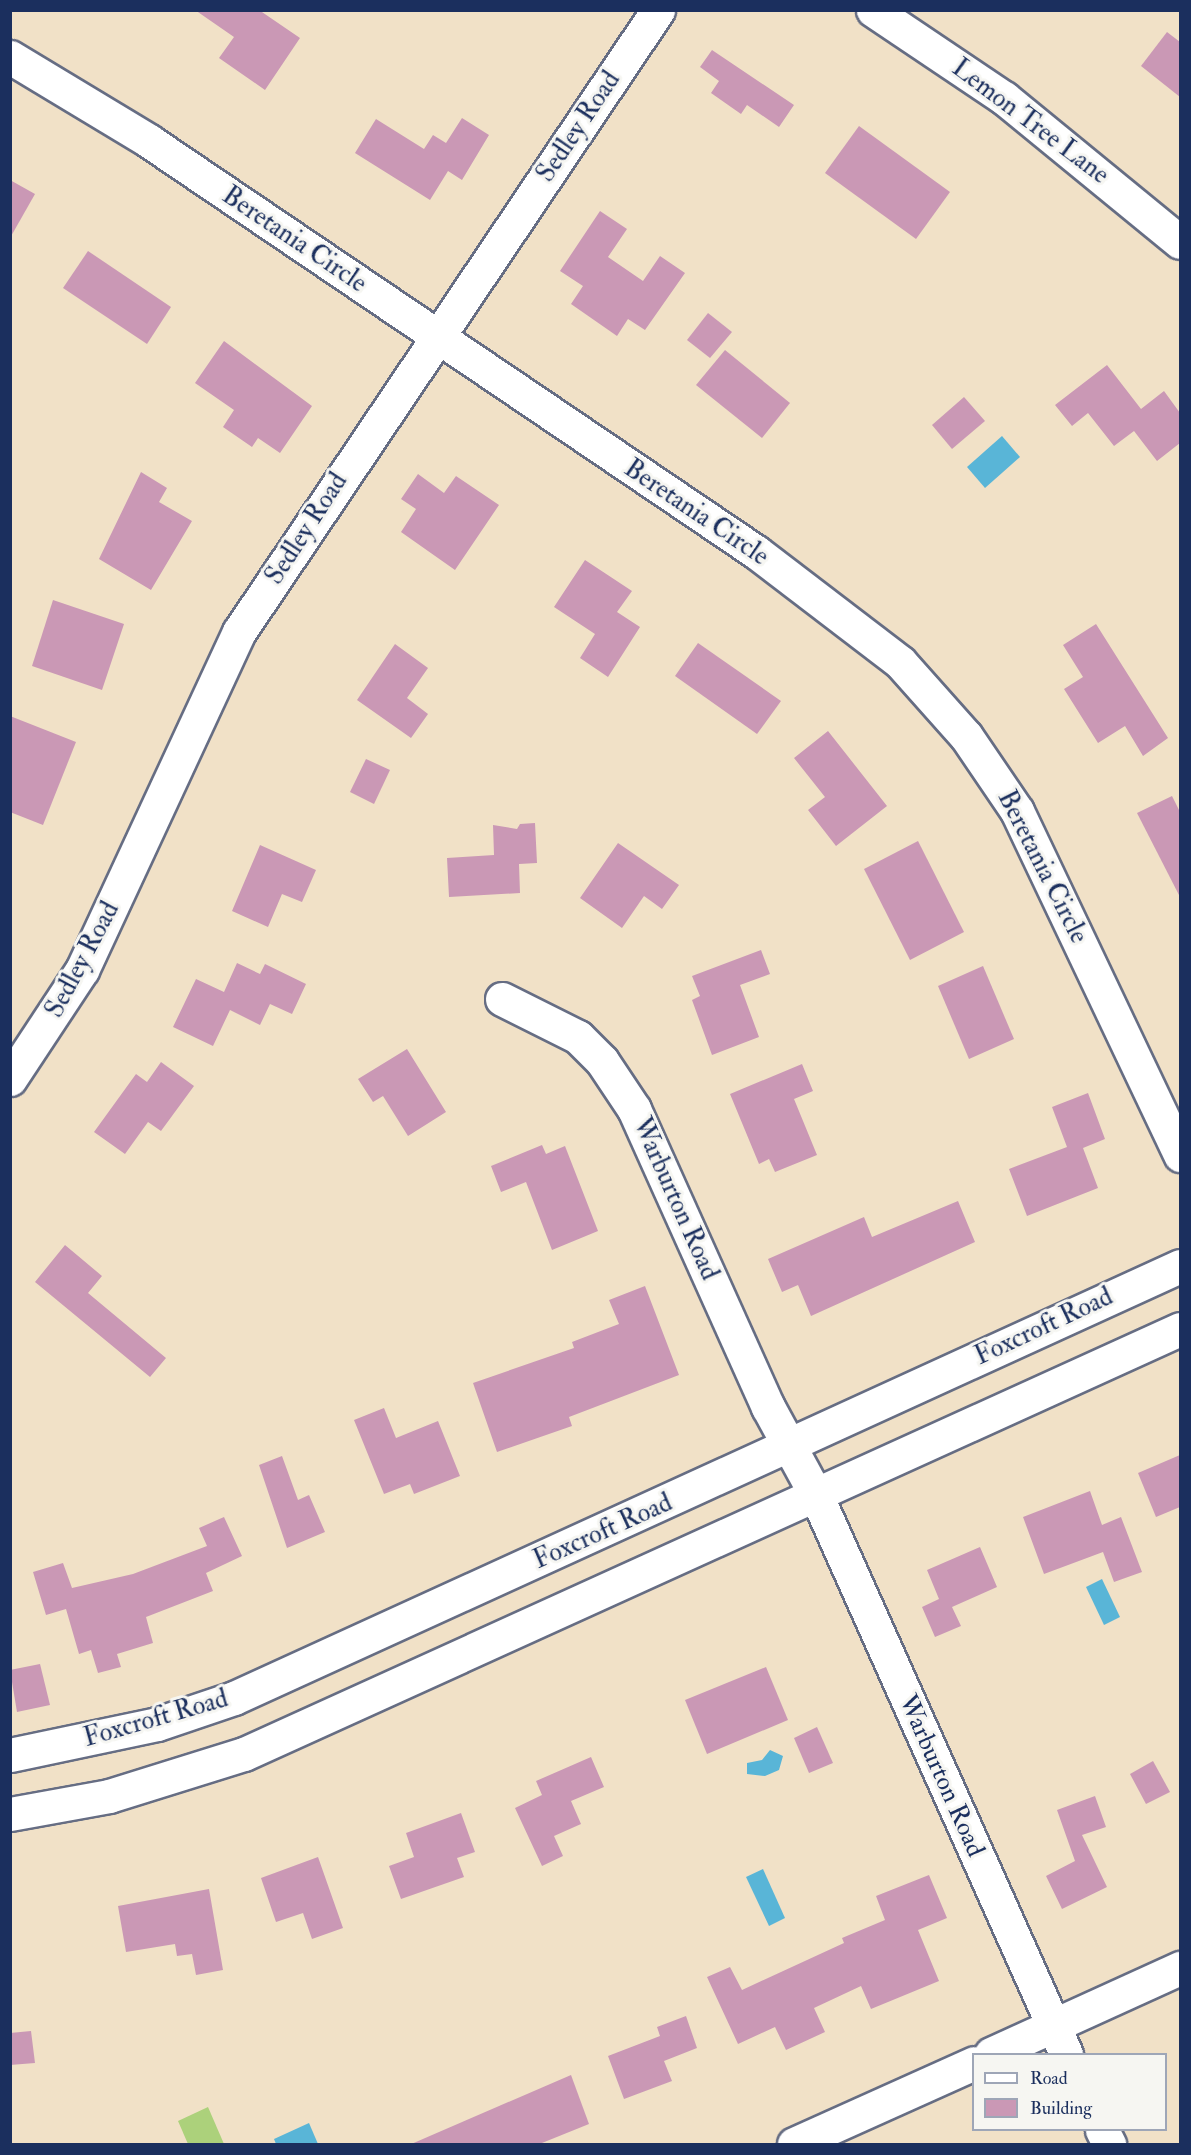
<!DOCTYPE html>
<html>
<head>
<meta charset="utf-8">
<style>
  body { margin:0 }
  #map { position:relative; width:1191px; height:2155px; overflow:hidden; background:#f1e1c7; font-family:"IM FELL Double Pica",serif }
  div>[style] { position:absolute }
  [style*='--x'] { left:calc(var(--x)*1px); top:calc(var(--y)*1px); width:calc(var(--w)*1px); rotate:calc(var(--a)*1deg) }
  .green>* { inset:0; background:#acd17b }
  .water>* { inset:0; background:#59b5d7 }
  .building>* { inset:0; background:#ca98b5 }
  .roads { filter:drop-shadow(2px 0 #666d83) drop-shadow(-2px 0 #666d83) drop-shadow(0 2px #666d83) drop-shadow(0 -2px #666d83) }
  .minor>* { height:33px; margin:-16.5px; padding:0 16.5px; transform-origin:16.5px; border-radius:16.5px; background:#fff }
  span { translate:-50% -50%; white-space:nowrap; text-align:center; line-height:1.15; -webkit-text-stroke:6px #f6f6f2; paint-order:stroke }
  .street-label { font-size:26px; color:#1b2f5e }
  .frame { position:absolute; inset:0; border:12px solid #1b2f5e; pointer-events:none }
  .legend { position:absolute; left:972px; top:2053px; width:195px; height:78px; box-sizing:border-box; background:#f6f6f2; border:2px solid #9ea6b7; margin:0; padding:8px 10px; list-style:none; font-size:18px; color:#1b2f5e }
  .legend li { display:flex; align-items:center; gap:12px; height:30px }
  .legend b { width:30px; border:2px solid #9ea6b7 }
</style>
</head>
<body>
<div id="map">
  <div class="green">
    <div style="clip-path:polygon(208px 2107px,224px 2144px,188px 2144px,178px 2121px)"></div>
  </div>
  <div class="water">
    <div style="clip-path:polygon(1002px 436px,1020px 457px,985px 488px,967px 467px)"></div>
    <div style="clip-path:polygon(1102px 1579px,1120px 1617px,1104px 1625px,1086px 1587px)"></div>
    <div style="clip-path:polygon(770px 1750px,783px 1756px,779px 1770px,765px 1776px,747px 1774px,747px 1763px,762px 1760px)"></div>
    <div style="clip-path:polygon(763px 1869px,785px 1918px,769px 1926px,746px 1877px)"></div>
    <div style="clip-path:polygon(309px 2123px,318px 2144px,276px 2144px,274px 2139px)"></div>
  </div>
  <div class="building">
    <div style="clip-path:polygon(195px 10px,259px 10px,300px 38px,265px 90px,219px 58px,234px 37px)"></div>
    <div style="clip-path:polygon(1167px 32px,1180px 42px,1180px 97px,1141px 66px)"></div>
    <div style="clip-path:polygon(712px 50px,794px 105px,779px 127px,747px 105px,741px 114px,711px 93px,719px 81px,700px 67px)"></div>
    <div style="clip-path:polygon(462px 118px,489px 135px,462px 180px,448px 171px,430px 200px,355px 153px,376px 119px,424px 149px,433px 135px,446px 143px)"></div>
    <div style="clip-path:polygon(859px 126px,950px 192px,916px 239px,825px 173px)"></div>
    <div style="clip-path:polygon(10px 180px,35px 194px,10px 238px)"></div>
    <div style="clip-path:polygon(600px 211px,627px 229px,608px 257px,643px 281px,660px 256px,685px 273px,645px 330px,628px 319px,617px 336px,571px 304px,583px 286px,560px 271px)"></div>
    <div style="clip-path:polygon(88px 251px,171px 307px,147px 344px,63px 288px)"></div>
    <div style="clip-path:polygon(708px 313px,732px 332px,710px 358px,687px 340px)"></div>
    <div style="clip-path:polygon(224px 341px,312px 406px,280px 453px,258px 438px,252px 447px,223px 427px,234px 410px,195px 383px)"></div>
    <div style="clip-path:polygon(725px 350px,790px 403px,762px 438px,696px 385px)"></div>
    <div style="clip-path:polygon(1107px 365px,1141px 409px,1164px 391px,1180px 413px,1180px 443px,1157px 461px,1134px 431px,1114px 446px,1088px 413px,1072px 426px,1055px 405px)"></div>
    <div style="clip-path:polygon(964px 397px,985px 421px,952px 449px,932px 425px)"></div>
    <div style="clip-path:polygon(141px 472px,167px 488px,159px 502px,192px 521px,151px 590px,99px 559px)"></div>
    <div style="clip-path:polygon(418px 474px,444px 493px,456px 476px,499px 505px,455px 570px,401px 532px,416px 509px,401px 499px)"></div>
    <div style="clip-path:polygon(585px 560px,632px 591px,617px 612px,640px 627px,608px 677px,580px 658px,595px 634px,554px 607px)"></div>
    <div style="clip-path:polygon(53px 600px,124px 624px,102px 690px,32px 666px)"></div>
    <div style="clip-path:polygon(1096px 624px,1168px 738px,1143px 756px,1125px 726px,1098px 743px,1064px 689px,1083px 677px,1063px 645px)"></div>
    <div style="clip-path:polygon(698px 643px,781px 701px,757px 734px,675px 676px)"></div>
    <div style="clip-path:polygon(395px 644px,428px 668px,407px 698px,428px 714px,411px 738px,357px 700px)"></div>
    <div style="clip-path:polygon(10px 716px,76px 742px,43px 825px,10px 812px)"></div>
    <div style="clip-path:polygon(828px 731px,887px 806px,836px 846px,808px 810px,825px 797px,794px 758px)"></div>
    <div style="clip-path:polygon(366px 759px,390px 770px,374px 804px,350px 792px)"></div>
    <div style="clip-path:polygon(1172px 796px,1180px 812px,1180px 897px,1137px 813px)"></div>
    <div style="clip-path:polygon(535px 823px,537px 863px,519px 864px,520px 893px,449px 897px,447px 858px,494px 855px,493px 825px,517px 829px,520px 824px)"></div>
    <div style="clip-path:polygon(918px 841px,964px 932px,910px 960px,864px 869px)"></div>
    <div style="clip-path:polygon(618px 843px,679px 885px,662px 909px,644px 896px,622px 928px,580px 898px)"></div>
    <div style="clip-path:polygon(260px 845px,316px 870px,302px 902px,282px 894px,268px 927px,232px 911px)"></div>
    <div style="clip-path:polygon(761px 950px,770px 974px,740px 985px,759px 1037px,712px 1055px,692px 1000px,700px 996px,692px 976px)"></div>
    <div style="clip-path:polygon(237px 963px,260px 974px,265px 964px,306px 984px,292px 1014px,270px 1004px,260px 1025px,230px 1010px,213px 1046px,173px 1027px,196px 979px,224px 992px)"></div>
    <div style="clip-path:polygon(983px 966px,1014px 1039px,969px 1059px,938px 986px)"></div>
    <div style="clip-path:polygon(407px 1049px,446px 1112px,408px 1136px,383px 1096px,373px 1102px,358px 1079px)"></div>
    <div style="clip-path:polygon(161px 1062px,194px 1086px,161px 1131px,148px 1122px,125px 1154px,94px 1132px,136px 1074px,147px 1082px)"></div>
    <div style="clip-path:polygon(802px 1064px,813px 1091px,794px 1099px,817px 1155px,775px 1172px,769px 1159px,759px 1164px,730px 1094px)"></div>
    <div style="clip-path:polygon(1088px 1093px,1105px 1139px,1083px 1148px,1098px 1188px,1027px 1216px,1009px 1169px,1067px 1147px,1052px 1107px)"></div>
    <div style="clip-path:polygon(542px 1145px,546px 1154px,565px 1146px,598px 1231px,552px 1250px,526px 1182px,501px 1192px,491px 1166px)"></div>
    <div style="clip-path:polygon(958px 1201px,975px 1242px,811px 1316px,798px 1285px,782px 1292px,768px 1259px,864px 1217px,872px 1237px)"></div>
    <div style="clip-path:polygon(65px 1245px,102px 1276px,88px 1293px,166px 1358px,150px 1377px,35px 1282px)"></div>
    <div style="clip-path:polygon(645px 1286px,679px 1375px,569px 1417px,572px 1426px,497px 1452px,473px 1383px,574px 1348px,572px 1342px,619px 1324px,609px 1300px)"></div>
    <div style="clip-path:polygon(384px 1408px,396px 1438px,438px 1421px,460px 1476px,414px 1494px,410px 1484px,384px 1494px,354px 1420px)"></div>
    <div style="clip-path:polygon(1180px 1455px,1180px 1507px,1156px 1517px,1138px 1473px)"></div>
    <div style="clip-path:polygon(282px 1456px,298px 1500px,309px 1495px,325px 1532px,287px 1548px,259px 1465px)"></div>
    <div style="clip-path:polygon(1090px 1491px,1102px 1525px,1121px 1517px,1142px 1572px,1114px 1582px,1103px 1552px,1044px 1574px,1023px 1517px)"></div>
    <div style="clip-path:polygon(224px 1517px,242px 1556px,206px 1573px,213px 1591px,146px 1617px,153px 1643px,117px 1654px,121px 1667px,98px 1673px,91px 1650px,79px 1654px,66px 1609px,46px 1615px,33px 1572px,63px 1563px,72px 1588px,133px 1574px,207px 1546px,199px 1528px)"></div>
    <div style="clip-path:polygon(980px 1547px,997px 1587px,952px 1607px,961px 1626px,935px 1637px,922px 1607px,939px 1599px,927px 1570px)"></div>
    <div style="clip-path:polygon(40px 1664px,50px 1705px,17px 1712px,10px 1670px)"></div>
    <div style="clip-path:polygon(766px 1667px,788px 1720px,707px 1754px,685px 1700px)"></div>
    <div style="clip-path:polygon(817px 1727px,833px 1763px,809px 1773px,794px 1738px)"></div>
    <div style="clip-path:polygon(591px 1757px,604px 1787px,571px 1801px,581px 1824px,554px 1836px,563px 1856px,542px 1866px,515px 1808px,542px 1795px,536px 1781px)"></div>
    <div style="clip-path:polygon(1153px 1761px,1170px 1792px,1146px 1804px,1130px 1774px)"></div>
    <div style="clip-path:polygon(1095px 1796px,1106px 1827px,1082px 1835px,1107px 1887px,1062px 1909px,1046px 1876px,1075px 1861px,1057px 1810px)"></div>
    <div style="clip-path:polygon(461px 1813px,475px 1852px,457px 1858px,464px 1877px,401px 1899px,389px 1866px,414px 1857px,406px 1833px)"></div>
    <div style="clip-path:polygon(318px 1857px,343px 1928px,312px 1939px,303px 1913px,276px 1922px,261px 1878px)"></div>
    <div style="clip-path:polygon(929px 1875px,947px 1918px,918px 1930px,939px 1981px,871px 2009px,861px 1986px,814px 2008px,825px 2032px,786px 2050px,775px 2027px,738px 2044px,707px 1977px,730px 1967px,742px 1990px,844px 1943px,842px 1938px,885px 1920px,876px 1896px)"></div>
    <div style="clip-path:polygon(209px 1889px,223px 1970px,196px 1975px,192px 1954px,177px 1956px,175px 1944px,126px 1952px,118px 1906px)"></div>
    <div style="clip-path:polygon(686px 2016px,697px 2048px,664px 2061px,672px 2081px,624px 2099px,608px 2056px,660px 2036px,657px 2027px)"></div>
    <div style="clip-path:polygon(31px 2031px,35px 2063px,10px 2065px,10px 2033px)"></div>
    <div style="clip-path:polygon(571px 2075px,589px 2124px,537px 2145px,409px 2145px)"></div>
  </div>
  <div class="roads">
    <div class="minor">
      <div style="--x:873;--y:10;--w:158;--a:33.9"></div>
      <div style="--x:1004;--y:98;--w:227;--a:39.3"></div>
      <div style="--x:10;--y:57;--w:162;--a:31.1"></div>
      <div style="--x:149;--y:141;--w:733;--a:34.1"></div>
      <div style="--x:756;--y:552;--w:181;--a:37.4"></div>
      <div style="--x:900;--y:662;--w:99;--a:48.3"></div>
      <div style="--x:966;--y:736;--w:91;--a:55.8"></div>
      <div style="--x:1017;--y:811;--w:381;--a:64.6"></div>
      <div style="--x:502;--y:999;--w:85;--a:26.6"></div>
      <div style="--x:578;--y:1037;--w:34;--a:45"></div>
      <div style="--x:602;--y:1061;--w:58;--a:56.3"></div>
      <div style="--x:634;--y:1109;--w:327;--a:65.8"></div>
      <div style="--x:768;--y:1407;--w:102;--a:61.4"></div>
      <div style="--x:817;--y:1497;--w:610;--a:65.91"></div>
      <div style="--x:10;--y:1079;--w:131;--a:-56.6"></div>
      <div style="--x:82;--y:970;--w:373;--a:-65.1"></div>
      <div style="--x:239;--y:632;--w:750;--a:-56.03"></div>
      <div style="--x:10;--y:1755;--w:150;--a:-11.9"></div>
      <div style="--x:157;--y:1724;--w:81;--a:-18.7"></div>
      <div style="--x:234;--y:1698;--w:1040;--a:-24.54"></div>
      <div style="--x:10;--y:1814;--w:101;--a:-10.3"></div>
      <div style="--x:109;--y:1796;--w:141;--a:-17.3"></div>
      <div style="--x:244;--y:1754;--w:1028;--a:-24.42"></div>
      <div style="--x:991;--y:2054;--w:208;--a:-24.5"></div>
      <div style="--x:1102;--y:2130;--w:16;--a:63"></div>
      <div style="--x:794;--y:2144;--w:197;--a:-24.2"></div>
    </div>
  </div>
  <div class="street-label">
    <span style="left:1030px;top:122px;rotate:37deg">Lemon Tree Lane</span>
    <span style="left:579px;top:127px;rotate:-56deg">Sedley Road</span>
    <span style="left:294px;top:240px;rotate:34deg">Beretania Circle</span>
    <span style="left:696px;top:513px;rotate:34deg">Beretania Circle</span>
    <span style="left:307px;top:529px;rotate:-57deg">Sedley Road</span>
    <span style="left:1042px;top:867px;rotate:63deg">Beretania Circle</span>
    <span style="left:83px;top:960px;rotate:-62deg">Sedley Road</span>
    <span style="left:675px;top:1199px;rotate:66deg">Warburton Road</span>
    <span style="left:1044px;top:1327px;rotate:-25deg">Foxcroft Road</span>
    <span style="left:603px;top:1532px;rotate:-24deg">Foxcroft Road</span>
    <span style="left:156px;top:1719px;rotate:-16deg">Foxcroft Road</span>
    <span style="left:941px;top:1776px;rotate:66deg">Warburton Road</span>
  </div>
  <div class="frame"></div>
  <ul class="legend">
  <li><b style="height:8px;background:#fff"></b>Road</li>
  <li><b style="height:16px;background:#ca98b5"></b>Building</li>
  </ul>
</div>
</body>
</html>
